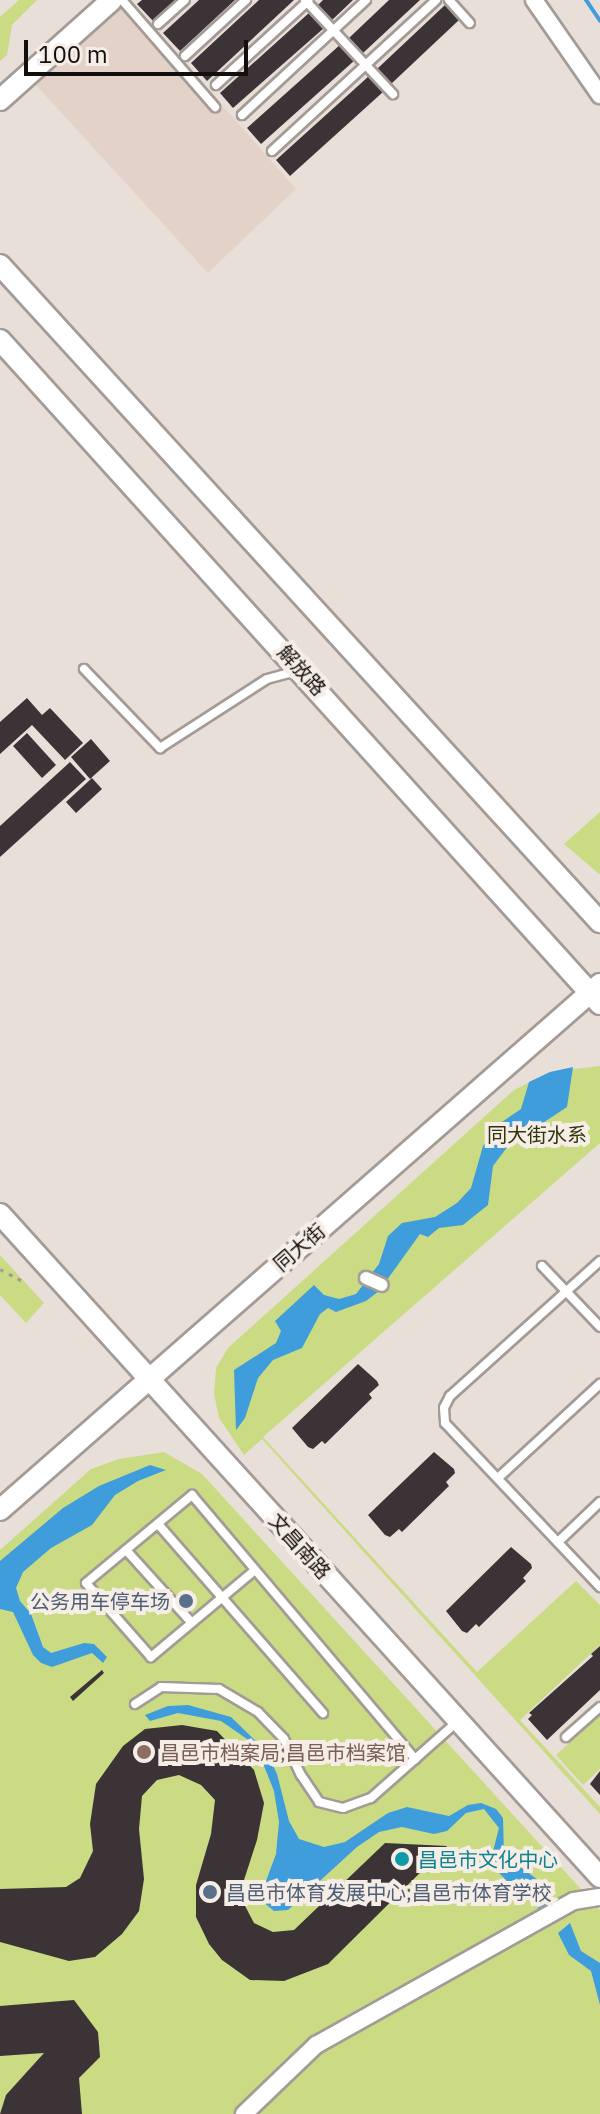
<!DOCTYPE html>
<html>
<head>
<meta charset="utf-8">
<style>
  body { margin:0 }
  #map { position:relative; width:600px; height:2114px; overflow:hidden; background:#e9dfd9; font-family:"IBM Plex Sans","Noto Sans SC",sans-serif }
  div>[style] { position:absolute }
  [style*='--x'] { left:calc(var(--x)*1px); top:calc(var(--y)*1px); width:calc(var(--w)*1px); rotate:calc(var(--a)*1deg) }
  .built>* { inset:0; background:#e2d2c7 }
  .green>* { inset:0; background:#cbdb83 }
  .water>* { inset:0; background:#3e9dda }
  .stream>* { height:4px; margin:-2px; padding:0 2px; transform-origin:2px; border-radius:2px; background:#3e9dda }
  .building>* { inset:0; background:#3c3336 }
  .path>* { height:3px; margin-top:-1.5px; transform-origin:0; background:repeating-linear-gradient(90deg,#a29b96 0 4px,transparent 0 10px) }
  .roads { filter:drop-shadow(2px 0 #a49b96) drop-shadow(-2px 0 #a49b96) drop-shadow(0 2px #a49b96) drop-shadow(0 -2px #a49b96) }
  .service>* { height:8px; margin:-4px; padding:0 4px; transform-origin:4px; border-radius:4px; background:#fff }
  .pedestrian>* { height:12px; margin:-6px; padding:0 6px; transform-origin:6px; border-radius:6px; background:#fff }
  .minor>* { height:16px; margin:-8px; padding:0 8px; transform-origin:8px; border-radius:8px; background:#fff }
  .tertiary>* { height:20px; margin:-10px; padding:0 10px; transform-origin:10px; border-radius:10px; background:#fff }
  .dots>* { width:22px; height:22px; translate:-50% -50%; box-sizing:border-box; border:4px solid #f6ede7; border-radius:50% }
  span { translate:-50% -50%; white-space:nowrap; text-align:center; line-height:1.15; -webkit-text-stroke:8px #f6ede7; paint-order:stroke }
  .street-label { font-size:20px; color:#120f0d }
  .park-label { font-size:20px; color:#2f350a }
  .service-label { font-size:20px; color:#4e5e75 }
  .right { translate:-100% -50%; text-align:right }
  .left { translate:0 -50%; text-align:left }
  .education-label { font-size:20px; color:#785e54 }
  .culture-label { font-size:20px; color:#0d838f }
  .scale { position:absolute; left:24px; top:40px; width:224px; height:36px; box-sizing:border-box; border:4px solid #120f0d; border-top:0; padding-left:10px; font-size:24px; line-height:28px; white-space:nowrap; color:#120f0d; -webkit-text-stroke:6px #f6ede7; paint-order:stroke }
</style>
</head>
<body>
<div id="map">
  <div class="built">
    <div style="clip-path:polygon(129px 0,296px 189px,208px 273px,36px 85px)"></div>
  </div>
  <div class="green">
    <div style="clip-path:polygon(19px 0,37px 0,12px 25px,7px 55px,0 61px,0 17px)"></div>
    <div style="clip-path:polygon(600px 812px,600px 874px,599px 874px,564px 844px)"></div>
    <div style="clip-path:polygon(600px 1066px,600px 1143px,263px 1437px,477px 1672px,576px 1581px,600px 1605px,600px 1645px,520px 1720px,600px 1807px,600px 1814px,262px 1439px,244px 1455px,219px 1418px,214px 1394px,216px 1368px,228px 1348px,514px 1090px,550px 1072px)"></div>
    <div style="clip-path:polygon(0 1255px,44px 1303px,26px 1323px,0 1295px)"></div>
    <div style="clip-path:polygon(164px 1452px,202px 1474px,600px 1910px,600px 2114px,0 2114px,0 1550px,91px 1469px,119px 1459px)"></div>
    <div style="clip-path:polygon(600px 1715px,600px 1769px,583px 1785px,556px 1755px)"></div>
  </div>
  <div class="water">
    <div style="clip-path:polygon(573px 1067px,567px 1107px,508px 1146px,493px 1166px,488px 1205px,463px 1225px,439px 1228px,428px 1237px,420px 1234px,379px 1291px,366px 1301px,336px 1312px,328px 1308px,320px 1314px,302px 1348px,273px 1360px,258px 1378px,245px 1418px,236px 1430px,234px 1370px,276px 1343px,281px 1331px,275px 1321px,314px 1285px,324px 1295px,339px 1299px,356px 1294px,379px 1264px,388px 1236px,402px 1223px,435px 1217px,457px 1203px,471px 1188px,483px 1146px,499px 1124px,521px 1109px,529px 1082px,550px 1072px)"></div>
    <div style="clip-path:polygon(150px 1465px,166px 1470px,138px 1481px,115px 1495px,92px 1525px,51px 1548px,23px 1572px,16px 1588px,20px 1601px,31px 1614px,43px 1647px,51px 1653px,84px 1643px,94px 1644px,107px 1657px,103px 1663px,92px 1653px,52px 1667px,41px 1663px,33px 1655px,13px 1612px,0 1609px,0 1561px,63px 1508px,99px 1486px)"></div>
    <div style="clip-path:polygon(188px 1705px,231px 1717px,266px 1751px,277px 1774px,289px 1821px,299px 1839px,324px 1847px,345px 1842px,388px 1813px,407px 1807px,449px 1816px,468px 1805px,481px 1803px,496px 1809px,503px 1818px,504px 1855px,549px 1888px,547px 1907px,538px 1910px,538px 1896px,530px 1885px,508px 1882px,500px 1874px,492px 1855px,499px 1828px,484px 1809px,466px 1813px,447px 1831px,434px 1834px,402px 1827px,379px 1832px,357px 1847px,288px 1910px,274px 1911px,262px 1901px,263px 1889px,276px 1854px,279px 1822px,274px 1791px,262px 1761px,247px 1739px,221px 1721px,178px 1713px,150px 1721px,145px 1715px,168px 1706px)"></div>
    <div style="clip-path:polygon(570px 1923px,581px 1951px,600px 1963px,600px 2005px,591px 1971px,569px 1955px,558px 1933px)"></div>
  </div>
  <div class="stream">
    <div style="--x:586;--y:0;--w:25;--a:56"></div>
  </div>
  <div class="building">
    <div style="clip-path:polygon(142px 0,178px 0,154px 22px,137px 4px)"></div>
    <div style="clip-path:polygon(199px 0,235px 0,180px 51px,163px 33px)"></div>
    <div style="clip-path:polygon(259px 0,294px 0,207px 81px,191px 63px)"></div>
    <div style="clip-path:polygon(323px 0,353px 0,330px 22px,316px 7px)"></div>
    <div style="clip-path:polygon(389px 0,420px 0,363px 53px,349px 38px)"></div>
    <div style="clip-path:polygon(445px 5px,459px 20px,391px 84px,377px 69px)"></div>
    <div style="clip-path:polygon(310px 12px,324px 28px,233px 108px,220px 93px)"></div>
    <div style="clip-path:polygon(341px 44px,355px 60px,261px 144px,247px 128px)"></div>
    <div style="clip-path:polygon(369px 76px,383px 92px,290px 176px,276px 160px)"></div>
    <div style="clip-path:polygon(27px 698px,42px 715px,50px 708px,83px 743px,65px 760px,32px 725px,0 754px,0 722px)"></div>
    <div style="clip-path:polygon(27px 733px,56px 765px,42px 778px,13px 746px)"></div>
    <div style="clip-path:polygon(91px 739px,110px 761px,90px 779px,71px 757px)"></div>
    <div style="clip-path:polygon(70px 762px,86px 779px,0 857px,0 826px)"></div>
    <div style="clip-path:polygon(92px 778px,102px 789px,76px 813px,66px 802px)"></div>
    <div style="clip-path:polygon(358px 1364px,377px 1381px,379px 1385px,369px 1394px,372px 1398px,325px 1444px,322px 1441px,313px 1449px,308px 1447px,292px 1428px)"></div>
    <div style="clip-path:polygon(434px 1452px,454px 1469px,455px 1473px,446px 1482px,449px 1486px,402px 1532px,399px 1529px,390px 1537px,385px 1535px,368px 1515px)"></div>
    <div style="clip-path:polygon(511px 1547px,531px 1564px,532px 1568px,523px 1578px,526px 1581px,479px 1627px,476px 1624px,467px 1633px,462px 1631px,446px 1611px)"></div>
    <div style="clip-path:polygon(600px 1646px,600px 1690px,547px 1740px,528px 1719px,532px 1715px,529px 1713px,593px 1656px,591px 1654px)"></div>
    <div style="clip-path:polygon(102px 1670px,104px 1673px,73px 1701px,70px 1697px)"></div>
    <div style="clip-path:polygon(182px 1725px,217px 1731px,254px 1770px,264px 1803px,257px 1840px,244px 1880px,243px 1902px,254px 1923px,273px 1932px,294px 1930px,385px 1843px,447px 1846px,328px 1964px,284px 1981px,250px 1980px,222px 1960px,209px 1944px,196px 1917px,196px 1885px,211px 1834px,215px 1800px,201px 1785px,179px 1775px,157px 1780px,142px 1796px,139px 1829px,144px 1879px,139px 1911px,122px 1934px,95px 1957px,69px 1961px,0 1942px,0 1889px,66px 1887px,80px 1878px,93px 1851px,90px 1824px,96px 1784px,123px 1746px,145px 1729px)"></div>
    <div style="clip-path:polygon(600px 1771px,600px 1795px,590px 1784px)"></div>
    <div style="clip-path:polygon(74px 2000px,98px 2032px,100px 2057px,79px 2078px,82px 2114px,0 2114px,6px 2095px,44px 2053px,0 2056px,0 2006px)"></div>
  </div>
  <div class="path">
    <div style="--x:0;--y:1269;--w:27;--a:28"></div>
  </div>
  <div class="roads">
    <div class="service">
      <div style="--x:122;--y:0;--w:142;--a:49"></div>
      <div style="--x:305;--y:0;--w:129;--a:46.9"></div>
      <div style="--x:449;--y:0;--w:31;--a:48"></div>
      <div style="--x:158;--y:24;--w:36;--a:-42"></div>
      <div style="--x:185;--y:56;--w:83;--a:-42.6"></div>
      <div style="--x:216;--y:85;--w:125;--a:-42.4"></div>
      <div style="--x:242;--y:115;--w:169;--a:-42.8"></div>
      <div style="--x:272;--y:151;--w:223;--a:-42.6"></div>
      <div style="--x:84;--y:669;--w:110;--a:46.1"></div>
      <div style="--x:160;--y:748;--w:127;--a:-32.8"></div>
      <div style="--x:267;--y:679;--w:31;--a:-15"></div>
      <div style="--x:600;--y:1261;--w:202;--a:138"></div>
      <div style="--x:450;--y:1396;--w:13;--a:117"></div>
      <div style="--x:444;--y:1408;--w:15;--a:86"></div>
      <div style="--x:445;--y:1423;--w:226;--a:46.6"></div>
      <div style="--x:542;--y:1266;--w:84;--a:46.4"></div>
      <div style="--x:498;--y:1478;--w:139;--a:-42.7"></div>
      <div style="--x:158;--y:1524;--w:251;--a:48.9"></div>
      <div style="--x:558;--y:1542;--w:58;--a:-43.6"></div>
      <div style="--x:126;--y:1550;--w:97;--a:47.9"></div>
      <div style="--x:255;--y:1570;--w:136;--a:140.1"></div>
      <div style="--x:151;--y:1657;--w:98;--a:-131.3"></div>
      <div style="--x:86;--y:1583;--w:138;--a:-39.7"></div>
      <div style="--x:192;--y:1495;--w:346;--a:49.8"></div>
      <div style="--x:135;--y:1704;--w:31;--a:-33"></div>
      <div style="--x:161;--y:1687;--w:58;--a:2"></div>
      <div style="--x:219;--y:1689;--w:45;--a:30.5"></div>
      <div style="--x:258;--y:1712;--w:37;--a:46"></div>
      <div style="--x:284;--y:1739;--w:40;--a:65"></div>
      <div style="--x:301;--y:1775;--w:32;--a:56"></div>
      <div style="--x:319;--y:1802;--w:25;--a:14"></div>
      <div style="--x:343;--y:1808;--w:30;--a:-20"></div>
      <div style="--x:371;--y:1798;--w:115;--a:-41.5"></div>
      <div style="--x:566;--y:1737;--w:45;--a:-41.4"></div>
    </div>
    <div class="pedestrian">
      <div style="--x:366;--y:1278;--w:17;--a:24"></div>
    </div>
    <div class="minor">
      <div style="--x:534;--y:0;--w:116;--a:55.2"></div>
      <div style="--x:244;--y:2114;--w:100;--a:-43.8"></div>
      <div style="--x:316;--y:2045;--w:295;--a:-29.2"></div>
      <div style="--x:574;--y:1901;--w:26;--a:-9"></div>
    </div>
    <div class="tertiary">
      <div style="--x:0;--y:100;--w:150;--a:-41.8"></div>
      <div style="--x:0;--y:265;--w:890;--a:47.6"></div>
      <div style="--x:0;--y:340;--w:895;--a:47.9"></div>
      <div style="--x:0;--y:1214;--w:894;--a:47.86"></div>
      <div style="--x:0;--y:1510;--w:798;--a:-41.24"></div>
    </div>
  </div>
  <div class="dots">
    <div style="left:186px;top:1601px;background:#5c6f8a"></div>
    <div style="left:144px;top:1752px;background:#8d6e63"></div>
    <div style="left:402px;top:1859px;background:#0f9aa8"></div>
    <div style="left:210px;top:1892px;background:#5c6f8a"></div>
  </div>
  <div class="street-label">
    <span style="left:302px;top:670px;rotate:48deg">解放路</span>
    <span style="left:299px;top:1247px;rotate:-41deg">同大街</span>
    <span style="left:300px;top:1546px;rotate:48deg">文昌南路</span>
  </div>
  <div class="park-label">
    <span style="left:537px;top:1134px">同大街水系</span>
  </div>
  <div class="service-label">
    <span class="right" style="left:170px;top:1601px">公务用车停车场</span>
    <span class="left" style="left:226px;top:1892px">昌邑市体育发展中心;昌邑市体育学校</span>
  </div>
  <div class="education-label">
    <span class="left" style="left:160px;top:1752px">昌邑市档案局;昌邑市档案馆</span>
  </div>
  <div class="culture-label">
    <span class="left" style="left:418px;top:1859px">昌邑市文化中心</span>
  </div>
  <div class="scale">100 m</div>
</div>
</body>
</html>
